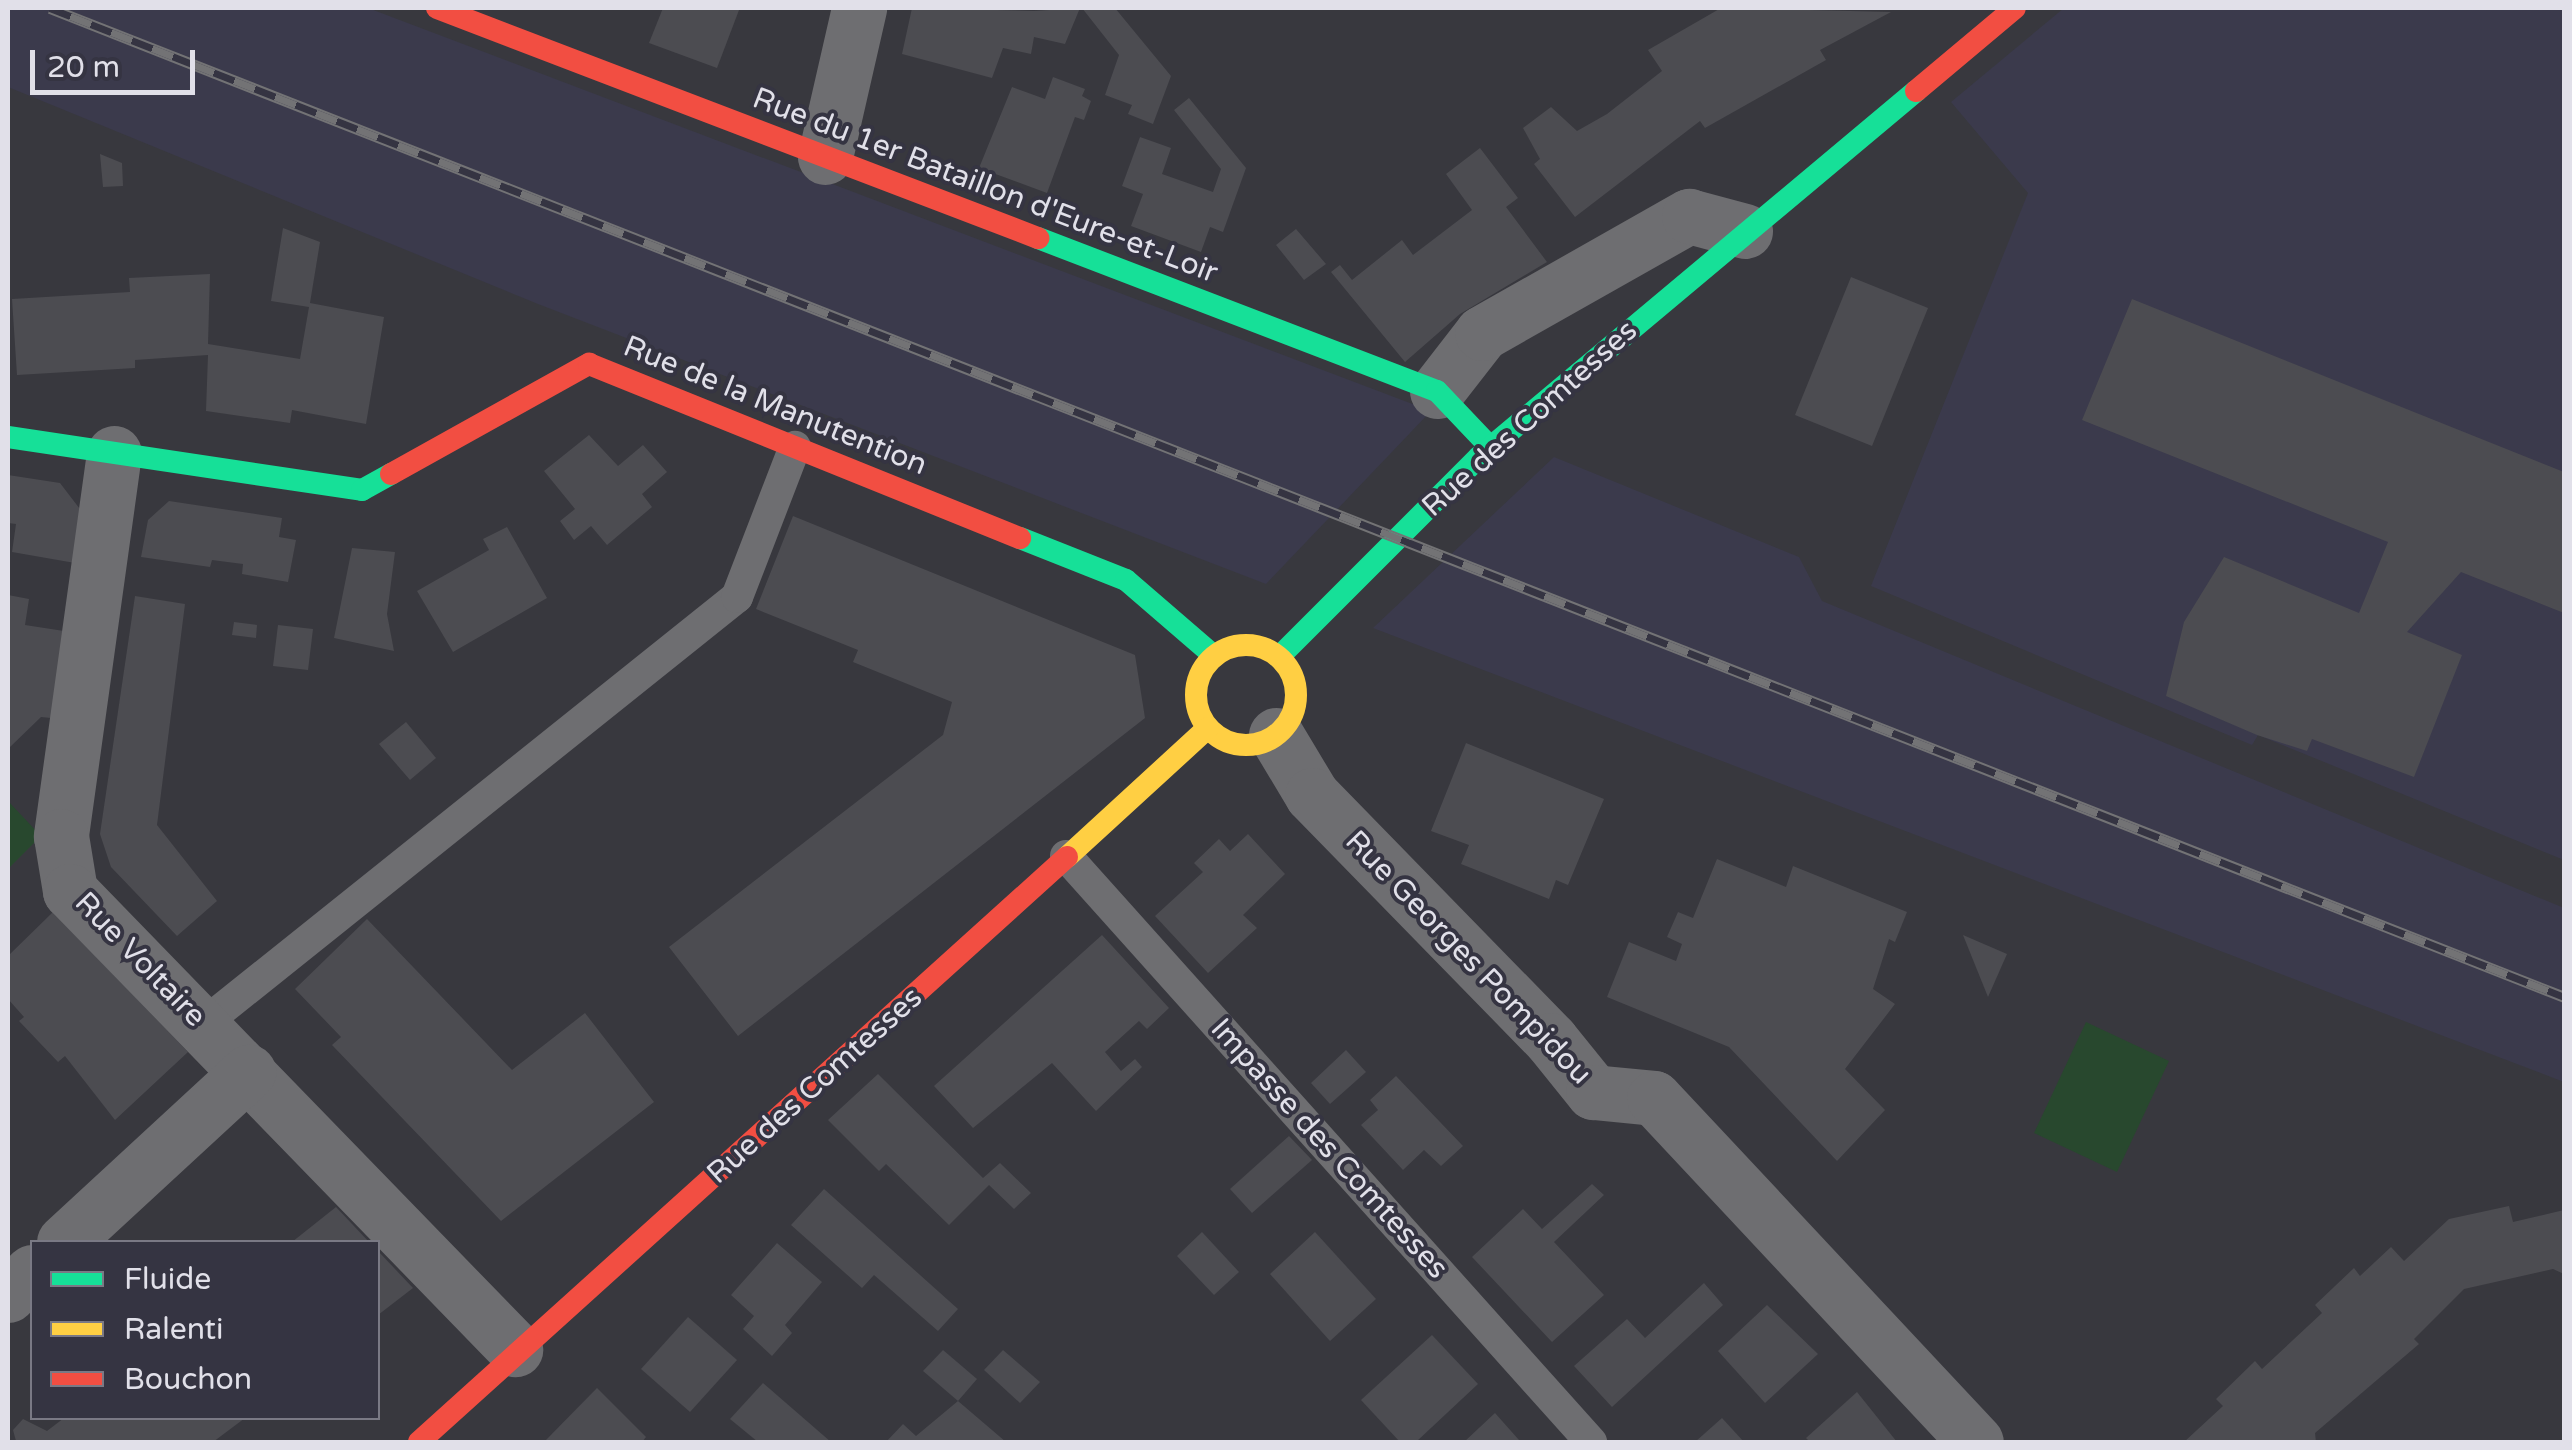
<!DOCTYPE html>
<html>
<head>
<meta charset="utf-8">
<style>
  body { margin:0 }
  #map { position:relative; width:2572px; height:1450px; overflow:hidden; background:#38383e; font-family:"Varela Round",sans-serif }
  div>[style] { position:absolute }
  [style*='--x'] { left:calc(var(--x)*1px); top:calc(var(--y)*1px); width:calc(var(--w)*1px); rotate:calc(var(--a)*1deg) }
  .built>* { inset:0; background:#3b3a4c }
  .green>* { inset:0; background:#28482e }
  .building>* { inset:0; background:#4c4c51 }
  .lane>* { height:32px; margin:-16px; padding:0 16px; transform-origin:16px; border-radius:16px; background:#6e6e71 }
  .street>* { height:55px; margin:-27.5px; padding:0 27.5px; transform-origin:27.5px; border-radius:27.5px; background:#6e6e71 }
  .fast>* { height:22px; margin:-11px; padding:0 11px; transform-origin:11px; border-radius:11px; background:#16e098 }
  .slow>* { height:22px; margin:-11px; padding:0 11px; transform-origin:11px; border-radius:11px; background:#ffcf43 }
  .slow>.ring { margin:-11px; padding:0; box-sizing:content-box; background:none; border:22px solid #ffcf43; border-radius:50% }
  .jam>* { height:22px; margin:-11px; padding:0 11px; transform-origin:11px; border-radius:11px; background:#f24e42 }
  .rail>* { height:11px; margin-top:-5.5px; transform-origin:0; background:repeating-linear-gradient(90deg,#353442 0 22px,#737375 0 44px); box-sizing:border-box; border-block:2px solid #737375 }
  span { translate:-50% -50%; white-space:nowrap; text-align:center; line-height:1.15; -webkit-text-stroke:8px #353442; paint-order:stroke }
  .street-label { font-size:30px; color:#e1e0e9 }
  .frame { position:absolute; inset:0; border:10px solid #e1e0e9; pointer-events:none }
  .legend { position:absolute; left:30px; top:1240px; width:350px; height:180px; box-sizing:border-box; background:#353442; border:2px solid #7a7985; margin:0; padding:12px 18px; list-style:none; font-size:30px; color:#e1e0e9 }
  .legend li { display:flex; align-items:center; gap:20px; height:50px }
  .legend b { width:50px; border:2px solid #7a7985 }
  .scale { position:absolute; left:30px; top:50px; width:165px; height:45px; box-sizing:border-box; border:5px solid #e1e0e9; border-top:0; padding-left:12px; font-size:30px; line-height:35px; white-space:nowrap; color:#e1e0e9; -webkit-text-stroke:8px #353442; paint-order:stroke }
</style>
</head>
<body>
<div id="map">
  <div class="built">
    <div style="clip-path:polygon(8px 8px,368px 8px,1431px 411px,1266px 584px,538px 304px,8px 87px)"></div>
    <div style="clip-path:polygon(2064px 8px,2564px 8px,2564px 860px,2258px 735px,2252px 745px,1871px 586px,2028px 193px,1951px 102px)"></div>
    <div style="clip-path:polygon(1554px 457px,1799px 557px,1822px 601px,2564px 908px,2564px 1082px,1373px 628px)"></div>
  </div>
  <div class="green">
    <div style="clip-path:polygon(8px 801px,41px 836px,8px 869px)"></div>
    <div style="clip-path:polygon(2086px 1022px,2169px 1061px,2117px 1172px,2034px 1133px)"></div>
  </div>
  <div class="building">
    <div style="clip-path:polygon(663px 8px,739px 10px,717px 68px,649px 43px)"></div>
    <div style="clip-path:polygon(912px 8px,1034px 11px,1080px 8px,1065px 44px,1034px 37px,1031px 54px,1003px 48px,992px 78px,902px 54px)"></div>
    <div style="clip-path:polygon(1082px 8px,1115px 8px,1171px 76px,1153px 124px,1128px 114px,1132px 105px,1105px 95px,1119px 55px)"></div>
    <div style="clip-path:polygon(1721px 8px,1891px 12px,1820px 50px,1826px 60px,1705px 128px,1700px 121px,1575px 217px,1534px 164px,1540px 159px,1523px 128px,1551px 107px,1577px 131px,1607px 114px,1662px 71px,1648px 50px)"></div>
    <div style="clip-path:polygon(1053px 77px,1085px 89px,1082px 96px,1091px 101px,1084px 120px,1075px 117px,1047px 193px,979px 168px,1012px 87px,1045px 99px)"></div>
    <div style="clip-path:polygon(1189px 98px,1246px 168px,1223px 232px,1210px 227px,1201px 252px,1131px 226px,1143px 194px,1122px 186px,1140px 137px,1171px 148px,1162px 174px,1213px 192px,1221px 169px,1174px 110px)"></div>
    <div style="clip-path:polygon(1480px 148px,1518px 198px,1506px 207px,1547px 262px,1460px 314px,1405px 362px,1331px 272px,1340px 265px,1352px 280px,1402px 240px,1413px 255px,1472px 210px,1446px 174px)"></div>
    <div style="clip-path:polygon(100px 154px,122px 163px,123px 186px,103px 187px)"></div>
    <div style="clip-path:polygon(283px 228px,320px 242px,310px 303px,384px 317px,366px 424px,292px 410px,290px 423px,206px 411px,208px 355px,135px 360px,135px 368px,17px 375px,12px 299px,130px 292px,129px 278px,210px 274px,208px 344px,300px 359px,309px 307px,271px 301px)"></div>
    <div style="clip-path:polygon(1296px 229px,1326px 264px,1304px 280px,1276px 245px)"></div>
    <div style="clip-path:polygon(1851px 277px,1928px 308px,1872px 446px,1795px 415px)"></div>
    <div style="clip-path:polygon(2132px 299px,2564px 472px,2564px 613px,2461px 572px,2407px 632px,2462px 655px,2414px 777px,2312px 739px,2307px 751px,2257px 735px,2166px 696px,2184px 622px,2224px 557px,2359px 613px,2388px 542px,2082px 420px)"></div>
    <div style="clip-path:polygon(589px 435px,618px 466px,643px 445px,667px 472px,642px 494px,652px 507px,607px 545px,591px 526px,574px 540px,560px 521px,575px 509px,544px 471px)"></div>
    <div style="clip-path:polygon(8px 475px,60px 483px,83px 513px,75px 563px,12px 552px,16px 524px,8px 523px)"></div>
    <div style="clip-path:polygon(169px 501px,282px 518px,279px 537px,296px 540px,288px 582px,242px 574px,243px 564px,212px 560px,210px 567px,141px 557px,148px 520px)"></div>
    <div style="clip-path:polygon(793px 516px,1135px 655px,1145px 718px,738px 1036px,669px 947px,943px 735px,952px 702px,853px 662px,858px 650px,756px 609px)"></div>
    <div style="clip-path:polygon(507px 527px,547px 598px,453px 652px,417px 591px,489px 550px,483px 539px)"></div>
    <div style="clip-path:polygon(352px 548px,395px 552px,387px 614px,394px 651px,334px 638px)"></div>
    <div style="clip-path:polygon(8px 595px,29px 599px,25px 625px,64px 631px,51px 718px,41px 717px,8px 749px)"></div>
    <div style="clip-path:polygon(135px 596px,185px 604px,157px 825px,217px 901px,177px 936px,111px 867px,100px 834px)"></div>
    <div style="clip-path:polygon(234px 622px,257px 625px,256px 638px,232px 635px)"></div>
    <div style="clip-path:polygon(278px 625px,313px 629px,308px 670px,273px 666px)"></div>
    <div style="clip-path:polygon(406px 722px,436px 758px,410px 780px,379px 744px)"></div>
    <div style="clip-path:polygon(1466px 743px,1604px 799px,1568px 885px,1556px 880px,1549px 899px,1461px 864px,1469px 845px,1431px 831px)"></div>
    <div style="clip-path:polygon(1248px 834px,1285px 874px,1243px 915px,1257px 928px,1208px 973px,1155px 916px,1203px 872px,1194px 863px,1219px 839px,1230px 851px)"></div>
    <div style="clip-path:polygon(1717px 859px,1786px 887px,1793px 866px,1907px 912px,1895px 942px,1889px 939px,1873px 989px,1895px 1004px,1845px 1069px,1885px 1110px,1837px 1161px,1729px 1047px,1607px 997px,1629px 942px,1676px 961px,1682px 944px,1667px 937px,1678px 912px,1693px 918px)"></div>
    <div style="clip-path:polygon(53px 912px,188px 1052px,115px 1120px,65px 1056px,58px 1062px,19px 1021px,24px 1017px,8px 999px,8px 956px)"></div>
    <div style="clip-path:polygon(367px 919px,512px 1070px,585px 1013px,654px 1102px,501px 1221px,332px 1045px,341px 1037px,295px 989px)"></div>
    <div style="clip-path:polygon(1102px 935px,1169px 1008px,1147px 1029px,1139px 1021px,1105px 1052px,1121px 1071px,1135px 1059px,1142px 1067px,1096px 1111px,1052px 1063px,973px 1128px,934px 1086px)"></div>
    <div style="clip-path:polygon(1963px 935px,2007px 954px,1988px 997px)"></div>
    <div style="clip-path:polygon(1346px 1050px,1366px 1072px,1330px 1104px,1311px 1083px)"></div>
    <div style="clip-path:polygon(878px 1074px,983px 1178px,1000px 1163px,1031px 1193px,1014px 1209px,989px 1185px,949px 1225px,886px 1164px,879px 1171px,828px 1120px)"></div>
    <div style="clip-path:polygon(1396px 1076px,1463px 1146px,1441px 1166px,1424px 1150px,1403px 1170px,1361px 1125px,1378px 1110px,1370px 1100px)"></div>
    <div style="clip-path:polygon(1289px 1136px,1312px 1160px,1252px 1213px,1230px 1189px)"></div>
    <div style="clip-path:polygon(1592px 1184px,1604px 1195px,1554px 1242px,1604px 1295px,1552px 1342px,1472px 1257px,1523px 1209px,1542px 1229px)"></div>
    <div style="clip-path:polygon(824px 1189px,958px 1309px,938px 1331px,874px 1275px,862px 1288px,791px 1225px)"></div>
    <div style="clip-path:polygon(2509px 1206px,2513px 1222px,2564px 1210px,2564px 1274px,2553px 1269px,2464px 1289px,2414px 1339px,2419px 1344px,2315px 1433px,2316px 1442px,2184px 1442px,2223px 1406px,2216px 1399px,2255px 1361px,2262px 1369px,2322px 1313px,2315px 1305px,2354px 1268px,2360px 1276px,2391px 1247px,2404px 1261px,2449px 1219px)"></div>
    <div style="clip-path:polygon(336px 1207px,369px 1242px,292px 1242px)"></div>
    <div style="clip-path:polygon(1202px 1232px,1239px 1272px,1214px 1295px,1177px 1256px)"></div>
    <div style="clip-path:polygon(1315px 1232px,1376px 1299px,1330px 1341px,1270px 1274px)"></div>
    <div style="clip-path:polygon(777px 1243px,822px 1282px,785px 1325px,792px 1333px,772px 1356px,743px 1329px,754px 1316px,731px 1295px)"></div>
    <div style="clip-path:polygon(378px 1251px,413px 1288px,378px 1315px)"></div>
    <div style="clip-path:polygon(1704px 1283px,1723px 1305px,1612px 1407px,1574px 1366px,1627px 1319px,1645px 1338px)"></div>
    <div style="clip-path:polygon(1767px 1305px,1818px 1354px,1765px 1403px,1718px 1351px)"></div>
    <div style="clip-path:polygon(688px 1317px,737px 1360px,690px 1412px,641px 1369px)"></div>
    <div style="clip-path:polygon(1432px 1335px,1478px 1384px,1416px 1442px,1400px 1442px,1361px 1400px)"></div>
    <div style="clip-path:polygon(943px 1350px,977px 1379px,958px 1401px,923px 1371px)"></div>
    <div style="clip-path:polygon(1003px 1350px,1040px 1382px,1020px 1403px,984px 1370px)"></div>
    <div style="clip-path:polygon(763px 1383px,831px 1442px,758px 1442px,730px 1419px)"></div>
    <div style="clip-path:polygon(597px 1388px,646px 1437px,642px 1442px,544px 1442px)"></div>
    <div style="clip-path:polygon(1857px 1392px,1897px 1442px,1810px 1442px,1806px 1438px)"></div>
    <div style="clip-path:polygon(958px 1401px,1006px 1442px,886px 1442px,903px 1424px,916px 1436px)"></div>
    <div style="clip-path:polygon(1495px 1413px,1519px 1440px,1527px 1442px,1464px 1442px)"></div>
    <div style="clip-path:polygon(64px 1418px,245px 1418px,213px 1442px,16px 1441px,13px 1430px,23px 1419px,47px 1431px)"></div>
    <div style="clip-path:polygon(1722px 1418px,1744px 1442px,1695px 1442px)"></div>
  </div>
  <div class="lane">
    <div style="--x:1066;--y:856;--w:787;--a:48.14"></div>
    <div style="--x:202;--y:1025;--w:685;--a:-38.66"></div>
    <div style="--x:737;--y:597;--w:161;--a:-68.9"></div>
  </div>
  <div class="street">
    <div style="--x:825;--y:157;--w:153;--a:-77.1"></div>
    <div style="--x:1437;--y:391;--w:73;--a:-52.2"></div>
    <div style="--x:1482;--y:333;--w:238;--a:-29.5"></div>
    <div style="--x:1689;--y:216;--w:58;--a:15"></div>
    <div style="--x:114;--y:453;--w:387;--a:97.9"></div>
    <div style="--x:61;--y:836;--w:56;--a:80.7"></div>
    <div style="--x:70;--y:891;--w:639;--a:45.82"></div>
    <div style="--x:1276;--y:735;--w:70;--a:59"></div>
    <div style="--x:1312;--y:795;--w:342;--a:45.7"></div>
    <div style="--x:1551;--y:1040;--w:67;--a:51.1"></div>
    <div style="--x:1593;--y:1092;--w:61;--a:5.6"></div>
    <div style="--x:1654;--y:1098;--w:471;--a:46.9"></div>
    <div style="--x:64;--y:1242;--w:251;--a:-42.7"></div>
    <div style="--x:8;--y:1295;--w:33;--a:-44"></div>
  </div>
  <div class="fast">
    <div style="--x:1038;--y:238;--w:427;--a:21"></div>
    <div style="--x:1437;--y:391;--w:80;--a:46.5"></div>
    <div style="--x:8;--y:437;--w:358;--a:8.5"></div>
    <div style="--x:362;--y:490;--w:33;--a:-29"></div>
    <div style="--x:1020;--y:538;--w:114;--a:21.6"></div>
    <div style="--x:1126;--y:580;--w:116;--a:40.8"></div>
    <div style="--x:1279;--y:657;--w:283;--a:-45"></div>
    <div style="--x:1479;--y:457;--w:570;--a:-39.95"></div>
  </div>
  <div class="slow">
    <div class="ring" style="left:1196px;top:645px;width:78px;height:78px"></div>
    <div style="--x:1067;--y:857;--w:191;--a:-42.5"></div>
  </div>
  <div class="jam">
    <div style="--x:437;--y:8;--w:644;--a:20.94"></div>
    <div style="--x:1916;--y:91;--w:129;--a:-40"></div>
    <div style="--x:391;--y:474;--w:227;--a:-29.1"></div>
    <div style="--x:589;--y:364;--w:465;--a:22"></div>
    <div style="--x:419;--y:1442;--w:873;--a:-42.08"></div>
  </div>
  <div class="rail">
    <div style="--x:50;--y:8;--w:2702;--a:21.47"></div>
  </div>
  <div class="street-label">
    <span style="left:985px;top:186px;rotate:21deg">Rue du 1er Bataillon d'Eure-et-Loir</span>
    <span style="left:775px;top:406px;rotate:22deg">Rue de la Manutention</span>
    <span style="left:1530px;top:419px;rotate:-42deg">Rue des Comtesses</span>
    <span style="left:1468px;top:958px;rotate:46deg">Rue Georges Pompidou</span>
    <span style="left:140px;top:960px;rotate:46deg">Rue Voltaire</span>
    <span style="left:815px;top:1086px;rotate:-42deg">Rue des Comtesses</span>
    <span style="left:1329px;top:1149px;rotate:48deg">Impasse des Comtesses</span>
  </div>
  <div class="frame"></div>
  <ul class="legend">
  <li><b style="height:12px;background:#16e098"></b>Fluide</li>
  <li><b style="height:12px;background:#ffcf43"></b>Ralenti</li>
  <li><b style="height:12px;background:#f24e42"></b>Bouchon</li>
  </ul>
  <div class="scale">20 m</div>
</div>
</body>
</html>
